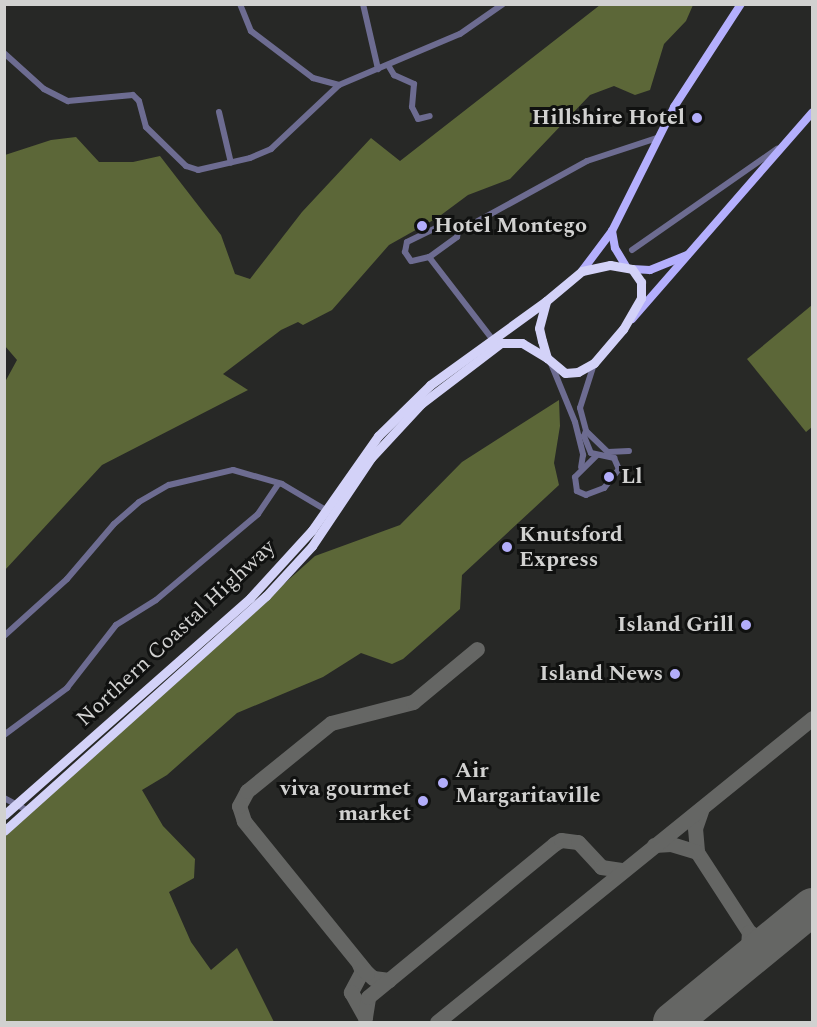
<!DOCTYPE html>
<html>
<head>
<meta charset="utf-8">
<style>
  body { margin:0 }
  #map { position:relative; width:817px; height:1027px; overflow:hidden; background:#272826; font-family:Spectral,serif }
  div>[style] { position:absolute }
  [style*='--x'] { left:calc(var(--x)*1px); top:calc(var(--y)*1px); width:calc(var(--w)*1px); rotate:calc(var(--a)*1deg) }
  .forest>* { inset:0; background:#5c6738 }
  .taxiway>* { height:15px; margin:-7.5px; padding:0 7.5px; transform-origin:7.5px; border-radius:7.5px; background:#656664 }
  .runway>* { height:38px; margin:-19px; padding:0 19px; transform-origin:19px; border-radius:19px; background:#656664 }
  .minor>* { height:6px; margin:-3px; padding:0 3px; transform-origin:3px; border-radius:3px; background:#6d6c91 }
  .major>* { height:8px; margin:-4px; padding:0 4px; transform-origin:4px; border-radius:4px; background:#b4affd }
  .highway>* { height:9px; margin:-4.5px; padding:0 4.5px; transform-origin:4.5px; border-radius:4.5px; background:#d3d2f8 }
  .dots>* { width:16px; height:16px; translate:-50% -50%; box-sizing:border-box; border:3px solid #101110; border-radius:50% }
  span { translate:-50% -50%; white-space:nowrap; text-align:center; line-height:1.15; -webkit-text-stroke:6px #101110; paint-order:stroke }
  .poi-label { font-size:22px; color:#d1d1d0; font-weight:700 }
  .right { translate:-100% -50%; text-align:right }
  .left { translate:0 -50%; text-align:left }
  .street-label { font-size:22px; color:#d1d1d0 }
  .frame { position:absolute; inset:0; border:6px solid #d1d1d0; pointer-events:none }
</style>
</head>
<body>
<div id="map">
  <div class="forest">
    <div style="clip-path:polygon(600px 5px,693px 5px,686px 21px,664px 44px,650px 90px,635px 95px,614px 86px,590px 95px,510px 179px,468px 195px,437px 218px,389px 245px,332px 310px,303px 325px,298px 322px,281px 330px,223px 374px,248px 390px,102px 465px,5px 570px,5px 382px,17px 360px,5px 346px,5px 155px,51px 140px,76px 137px,99px 162px,133px 162px,160px 156px,221px 235px,235px 274px,250px 279px,302px 212px,371px 138px,400px 161px)"></div>
    <div style="clip-path:polygon(812px 305px,812px 427px,806px 432px,747px 359px)"></div>
    <div style="clip-path:polygon(559px 400px,560px 426px,554px 463px,559px 485px,462px 575px,460px 609px,403px 659px,392px 664px,361px 653px,323px 677px,237px 713px,167px 775px,142px 790px,163px 826px,195px 859px,194px 878px,169px 892px,191px 942px,211px 970px,237px 948px,274px 1022px,5px 1022px,4px 835px,315px 556px,400px 525px,462px 462px)"></div>
  </div>
  <div class="taxiway">
    <div style="--x:702;--y:808;--w:21;--a:109"></div>
    <div style="--x:695;--y:828;--w:24;--a:85"></div>
    <div style="--x:697;--y:852;--w:95;--a:57"></div>
    <div style="--x:749;--y:932;--w:29;--a:94"></div>
    <div style="--x:654;--y:845;--w:17;--a:-3"></div>
    <div style="--x:671;--y:844;--w:27;--a:17"></div>
    <div style="--x:749;--y:932;--w:12;--a:31"></div>
    <div style="--x:759;--y:938;--w:17;--a:-3"></div>
    <div style="--x:359;--y:964;--w:8;--a:67"></div>
    <div style="--x:362;--y:971;--w:24;--a:118"></div>
    <div style="--x:351;--y:992;--w:29;--a:61"></div>
    <div style="--x:389;--y:980;--w:16;--a:-173"></div>
    <div style="--x:373;--y:978;--w:8;--a:-140"></div>
    <div style="--x:367;--y:973;--w:196;--a:-129"></div>
    <div style="--x:244;--y:821;--w:16;--a:-108"></div>
    <div style="--x:239;--y:806;--w:17;--a:-62"></div>
    <div style="--x:247;--y:791;--w:108;--a:-39"></div>
    <div style="--x:331;--y:723;--w:85;--a:-14.4"></div>
    <div style="--x:413;--y:702;--w:83;--a:-39.6"></div>
    <div style="--x:365;--y:1017;--w:20;--a:-81"></div>
    <div style="--x:368;--y:997;--w:241;--a:-39.4"></div>
    <div style="--x:554;--y:844;--w:8;--a:-30"></div>
    <div style="--x:561;--y:840;--w:17;--a:7"></div>
    <div style="--x:578;--y:842;--w:34;--a:47"></div>
    <div style="--x:601;--y:867;--w:22;--a:8"></div>
    <div style="--x:437;--y:1022;--w:483;--a:-39"></div>
  </div>
  <div class="runway">
    <div style="--x:672;--y:1022;--w:181;--a:-39.4"></div>
  </div>
  <div class="minor">
    <div style="--x:240;--y:4;--w:29;--a:68"></div>
    <div style="--x:251;--y:31;--w:78;--a:37.2"></div>
    <div style="--x:313;--y:78;--w:27;--a:15"></div>
    <div style="--x:363;--y:4;--w:67;--a:77"></div>
    <div style="--x:4;--y:53;--w:54;--a:42"></div>
    <div style="--x:44;--y:89;--w:27;--a:27"></div>
    <div style="--x:68;--y:101;--w:65;--a:-5.3"></div>
    <div style="--x:133;--y:95;--w:8;--a:45"></div>
    <div style="--x:139;--y:101;--w:27;--a:75"></div>
    <div style="--x:146;--y:127;--w:56;--a:44.3"></div>
    <div style="--x:186;--y:166;--w:13;--a:18"></div>
    <div style="--x:198;--y:170;--w:53;--a:-13"></div>
    <div style="--x:250;--y:158;--w:23;--a:-23"></div>
    <div style="--x:271;--y:149;--w:93;--a:-43.3"></div>
    <div style="--x:339;--y:85;--w:131;--a:-22.9"></div>
    <div style="--x:460;--y:34;--w:52;--a:-34.9"></div>
    <div style="--x:388;--y:65;--w:12;--a:59"></div>
    <div style="--x:394;--y:75;--w:22;--a:24"></div>
    <div style="--x:414;--y:84;--w:23;--a:95"></div>
    <div style="--x:412;--y:107;--w:13;--a:63"></div>
    <div style="--x:418;--y:119;--w:12;--a:-14"></div>
    <div style="--x:219;--y:112;--w:52;--a:76.8"></div>
    <div style="--x:438;--y:227;--w:13;--a:0"></div>
    <div style="--x:451;--y:227;--w:9;--a:36"></div>
    <div style="--x:458;--y:232;--w:5;--a:101"></div>
    <div style="--x:457;--y:237;--w:34;--a:144"></div>
    <div style="--x:429;--y:257;--w:18;--a:167"></div>
    <div style="--x:411;--y:261;--w:11;--a:-124"></div>
    <div style="--x:405;--y:252;--w:10;--a:-79"></div>
    <div style="--x:407;--y:242;--w:34;--a:-26"></div>
    <div style="--x:458;--y:232;--w:147;--a:-28.8"></div>
    <div style="--x:587;--y:161;--w:74;--a:-18.2"></div>
    <div style="--x:632;--y:250;--w:177;--a:-34.9"></div>
    <div style="--x:429;--y:257;--w:105;--a:52.4"></div>
    <div style="--x:550;--y:361;--w:66;--a:67.7"></div>
    <div style="--x:575;--y:422;--w:34;--a:76"></div>
    <div style="--x:583;--y:455;--w:12;--a:99"></div>
    <div style="--x:594;--y:364;--w:46;--a:107.7"></div>
    <div style="--x:580;--y:408;--w:24;--a:75"></div>
    <div style="--x:586;--y:431;--w:30;--a:44"></div>
    <div style="--x:608;--y:452;--w:21;--a:-3"></div>
    <div style="--x:586;--y:431;--w:5;--a:112"></div>
    <div style="--x:584;--y:436;--w:18;--a:68"></div>
    <div style="--x:591;--y:453;--w:24;--a:12"></div>
    <div style="--x:614;--y:458;--w:12;--a:66"></div>
    <div style="--x:619;--y:469;--w:24;--a:128"></div>
    <div style="--x:604;--y:488;--w:19;--a:159"></div>
    <div style="--x:586;--y:495;--w:10;--a:-156"></div>
    <div style="--x:577;--y:491;--w:14;--a:-98"></div>
    <div style="--x:575;--y:477;--w:30;--a:-45"></div>
    <div style="--x:4;--y:636;--w:85;--a:-42.1"></div>
    <div style="--x:67;--y:579;--w:72;--a:-49.5"></div>
    <div style="--x:114;--y:524;--w:33;--a:-41"></div>
    <div style="--x:139;--y:502;--w:34;--a:-30"></div>
    <div style="--x:169;--y:485;--w:66;--a:-13.2"></div>
    <div style="--x:233;--y:470;--w:51;--a:15.9"></div>
    <div style="--x:282;--y:484;--w:51;--a:30.6"></div>
    <div style="--x:4;--y:735;--w:79;--a:-36.7"></div>
    <div style="--x:67;--y:688;--w:80;--a:-52.1"></div>
    <div style="--x:116;--y:625;--w:47;--a:-32"></div>
    <div style="--x:156;--y:600;--w:133;--a:-40.1"></div>
    <div style="--x:258;--y:514;--w:37;--a:-56"></div>
    <div style="--x:4;--y:798;--w:26;--a:28"></div>
  </div>
  <div class="major">
    <div style="--x:612;--y:231;--w:17;--a:80"></div>
    <div style="--x:615;--y:248;--w:21;--a:59"></div>
    <div style="--x:632;--y:269;--w:18;--a:3"></div>
    <div style="--x:650;--y:270;--w:40;--a:-22"></div>
    <div style="--x:582;--y:271;--w:50;--a:-53.1"></div>
    <div style="--x:612;--y:231;--w:139;--a:-63.4"></div>
    <div style="--x:674;--y:107;--w:123;--a:-57"></div>
    <div style="--x:632;--y:319;--w:274;--a:-48.9"></div>
  </div>
  <div class="highway">
    <div style="--x:610;--y:265;--w:22;--a:10"></div>
    <div style="--x:632;--y:269;--w:16;--a:55"></div>
    <div style="--x:641;--y:282;--w:16;--a:90"></div>
    <div style="--x:641;--y:298;--w:36;--a:120"></div>
    <div style="--x:623;--y:329;--w:45;--a:130.5"></div>
    <div style="--x:594;--y:363;--w:18;--a:151"></div>
    <div style="--x:578;--y:372;--w:13;--a:176"></div>
    <div style="--x:565;--y:373;--w:23;--a:-140"></div>
    <div style="--x:547;--y:358;--w:18;--a:-106"></div>
    <div style="--x:542;--y:341;--w:13;--a:-103"></div>
    <div style="--x:539;--y:328;--w:28;--a:-75"></div>
    <div style="--x:546;--y:301;--w:47;--a:-39.8"></div>
    <div style="--x:582;--y:271;--w:29;--a:-12"></div>
    <div style="--x:4;--y:815;--w:328;--a:-41.4"></div>
    <div style="--x:250;--y:598;--w:92;--a:-47.6"></div>
    <div style="--x:312;--y:530;--w:115;--a:-54.9"></div>
    <div style="--x:378;--y:436;--w:73;--a:-44.4"></div>
    <div style="--x:430;--y:385;--w:143;--a:-35.9"></div>
    <div style="--x:4;--y:831;--w:352;--a:-41.9"></div>
    <div style="--x:266;--y:596;--w:68;--a:-47.4"></div>
    <div style="--x:312;--y:546;--w:106;--a:-56.2"></div>
    <div style="--x:371;--y:458;--w:74;--a:-47.2"></div>
    <div style="--x:421;--y:404;--w:101;--a:-37.3"></div>
    <div style="--x:501;--y:343;--w:21;--a:0"></div>
    <div style="--x:522;--y:343;--w:29;--a:31"></div>
  </div>
  <div class="dots">
    <div style="left:697px;top:118px;background:#b2adfa"></div>
    <div style="left:422px;top:226px;background:#b2adfa"></div>
    <div style="left:609px;top:477px;background:#b2adfa"></div>
    <div style="left:507px;top:547px;background:#b2adfa"></div>
    <div style="left:746px;top:625px;background:#b2adfa"></div>
    <div style="left:675px;top:674px;background:#b2adfa"></div>
    <div style="left:443px;top:783px;background:#b2adfa"></div>
    <div style="left:423px;top:801px;background:#b2adfa"></div>
  </div>
  <div class="poi-label">
    <span class="right" style="left:685px;top:118px">Hillshire Hotel</span>
    <span class="left" style="left:434px;top:226px">Hotel Montego</span>
    <span class="left" style="left:621px;top:477px">Ll</span>
    <span class="left" style="left:519px;top:547px">Knutsford<br>Express</span>
    <span class="right" style="left:734px;top:625px">Island Grill</span>
    <span class="right" style="left:663px;top:674px">Island News</span>
    <span class="left" style="left:455px;top:783px">Air<br>Margaritaville</span>
    <span class="right" style="left:411px;top:801px">viva gourmet<br>market</span>
  </div>
  <div class="street-label">
    <span style="left:176px;top:633px;rotate:-43deg">Northern Coastal Highway</span>
  </div>
  <div class="frame"></div>
</div>
</body>
</html>
